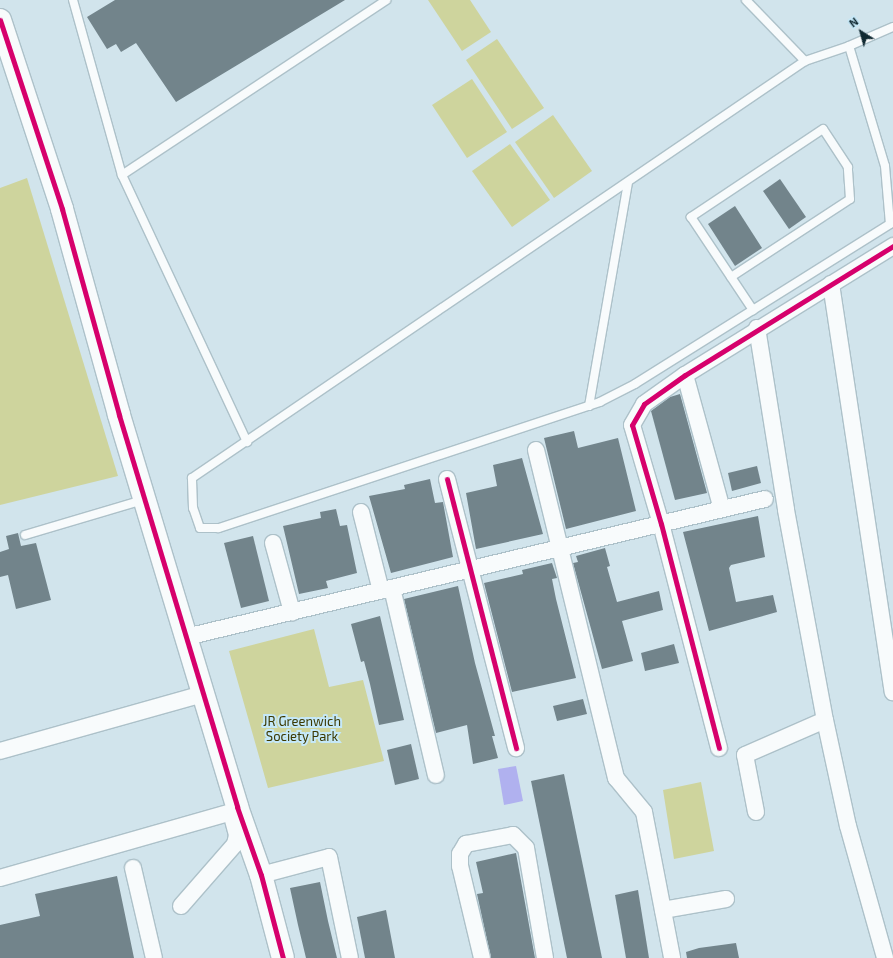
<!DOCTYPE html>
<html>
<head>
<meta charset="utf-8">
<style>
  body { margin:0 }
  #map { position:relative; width:893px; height:958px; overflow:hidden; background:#d1e4ec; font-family:"Exo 2",sans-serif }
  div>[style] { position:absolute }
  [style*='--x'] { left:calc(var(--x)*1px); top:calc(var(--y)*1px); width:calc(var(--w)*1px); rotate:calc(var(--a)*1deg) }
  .green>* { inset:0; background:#ced49d }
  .water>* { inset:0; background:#b0b1ef }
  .building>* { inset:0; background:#72848b }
  .roads { filter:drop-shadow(1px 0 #adc1c9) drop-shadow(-1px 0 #adc1c9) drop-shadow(0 1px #adc1c9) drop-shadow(0 -1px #adc1c9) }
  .lane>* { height:8px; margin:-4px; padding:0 4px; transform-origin:4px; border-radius:4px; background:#f8fbfc }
  .street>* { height:16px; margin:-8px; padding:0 8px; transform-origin:8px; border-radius:8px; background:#f8fbfc }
  .secondary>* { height:22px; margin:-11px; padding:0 11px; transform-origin:11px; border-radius:11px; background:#f8fbfc }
  .cycleway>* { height:5px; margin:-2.5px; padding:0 2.5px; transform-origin:2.5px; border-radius:2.5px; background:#d6006c }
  span { translate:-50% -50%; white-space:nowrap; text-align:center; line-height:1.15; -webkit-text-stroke:4px #c5e8f8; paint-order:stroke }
  .park-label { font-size:13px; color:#3b3800 }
  .north { position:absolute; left:841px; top:12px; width:40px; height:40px; -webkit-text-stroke:3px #c5e8f8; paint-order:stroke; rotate:323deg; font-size:11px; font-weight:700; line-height:16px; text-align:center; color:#102932 }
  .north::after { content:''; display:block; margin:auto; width:14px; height:18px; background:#102932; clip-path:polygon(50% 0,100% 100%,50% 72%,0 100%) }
</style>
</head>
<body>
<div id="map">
  <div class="green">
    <div style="clip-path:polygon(428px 0,470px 0,491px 32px,462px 51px)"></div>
    <div style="clip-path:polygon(497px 39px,544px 108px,512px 129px,466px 60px)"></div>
    <div style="clip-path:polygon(472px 79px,507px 132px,467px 158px,432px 105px)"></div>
    <div style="clip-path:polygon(553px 115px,592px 171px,554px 198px,515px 142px)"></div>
    <div style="clip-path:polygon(510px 144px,550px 200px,512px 227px,472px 171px)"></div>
    <div style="clip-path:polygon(27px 178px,118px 476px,0 505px,0 188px)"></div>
    <div style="clip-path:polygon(314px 629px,329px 687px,363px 680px,384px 761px,268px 788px,229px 651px)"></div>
    <div style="clip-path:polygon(701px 782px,714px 851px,674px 859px,663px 790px)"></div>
  </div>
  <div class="water">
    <div style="clip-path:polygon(516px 766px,523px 801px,504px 805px,498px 769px)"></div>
  </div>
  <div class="building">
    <div style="clip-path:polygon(115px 0,345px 0,176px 102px,136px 43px,121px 52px,116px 44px,107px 49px,87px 17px)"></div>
    <div style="clip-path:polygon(780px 179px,806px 217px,789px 229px,763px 191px)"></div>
    <div style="clip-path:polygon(735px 206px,762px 248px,735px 266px,708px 224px)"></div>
    <div style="clip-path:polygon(680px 394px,707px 493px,675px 500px,651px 411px,670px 397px)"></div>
    <div style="clip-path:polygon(574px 431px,578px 448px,618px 438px,636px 511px,566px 529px,544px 438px)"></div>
    <div style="clip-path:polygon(522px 458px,543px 534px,476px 549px,466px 493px,497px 486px,493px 465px)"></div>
    <div style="clip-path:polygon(757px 466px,761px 483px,732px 491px,728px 473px)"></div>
    <div style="clip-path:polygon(430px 479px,435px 503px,443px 502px,453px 557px,391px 573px,369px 496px,405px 489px,404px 485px)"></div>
    <div style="clip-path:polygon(336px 509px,340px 526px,347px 525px,357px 573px,326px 581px,328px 588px,299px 594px,283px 526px,321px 518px,320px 512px)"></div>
    <div style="clip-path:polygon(758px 516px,765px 557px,731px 565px,729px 568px,736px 602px,773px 595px,777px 612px,709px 631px,683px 532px)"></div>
    <div style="clip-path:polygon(18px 533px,21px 546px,36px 543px,51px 600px,16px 609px,8px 575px,0 577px,0 552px,9px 549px,6px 536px)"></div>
    <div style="clip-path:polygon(253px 536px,269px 601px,241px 608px,224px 543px)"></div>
    <div style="clip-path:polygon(605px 548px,610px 566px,607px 567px,617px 602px,659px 591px,663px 610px,622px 621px,633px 661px,602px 669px,573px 563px,578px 562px,576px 556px)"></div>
    <div style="clip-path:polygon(552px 563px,557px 578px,552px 579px,556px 599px,576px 678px,512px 692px,484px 583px,523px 574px,522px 570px)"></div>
    <div style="clip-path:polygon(458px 586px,475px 663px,495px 736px,492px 736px,498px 758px,473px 764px,467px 725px,436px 733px,404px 599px)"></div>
    <div style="clip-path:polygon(380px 616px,404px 720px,379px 725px,370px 684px,364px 661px,361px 662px,351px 624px)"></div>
    <div style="clip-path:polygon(674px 644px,679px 663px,645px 671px,641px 653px)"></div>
    <div style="clip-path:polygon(583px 699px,587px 714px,557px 721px,553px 706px)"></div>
    <div style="clip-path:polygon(411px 744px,419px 779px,395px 785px,387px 750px)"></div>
    <div style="clip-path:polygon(564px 774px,602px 958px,567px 958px,531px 781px)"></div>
    <div style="clip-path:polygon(516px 853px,535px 958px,491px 958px,477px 894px,483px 893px,476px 862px)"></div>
    <div style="clip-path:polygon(117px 876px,134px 958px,0 958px,0 925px,40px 916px,35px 894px)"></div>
    <div style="clip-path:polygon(320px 882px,328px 921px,337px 958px,306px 958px,298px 925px,290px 888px)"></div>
    <div style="clip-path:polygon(638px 890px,649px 958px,626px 958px,615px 895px)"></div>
    <div style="clip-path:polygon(386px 910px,395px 958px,365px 958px,357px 917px)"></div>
    <div style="clip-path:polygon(736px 943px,739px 958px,687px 958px,686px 952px,699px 948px)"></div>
  </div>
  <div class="roads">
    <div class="lane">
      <div style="--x:73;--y:0;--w:182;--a:74.4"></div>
      <div style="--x:122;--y:175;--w:295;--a:64.9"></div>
      <div style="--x:746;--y:0;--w:85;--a:46"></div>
      <div style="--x:849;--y:46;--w:125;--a:73.3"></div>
      <div style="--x:885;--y:166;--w:58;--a:85.1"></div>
      <div style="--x:890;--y:224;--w:301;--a:147.9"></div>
      <div style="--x:635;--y:384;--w:39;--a:153"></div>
      <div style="--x:600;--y:402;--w:402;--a:161.7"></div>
      <div style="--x:218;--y:528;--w:18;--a:180"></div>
      <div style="--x:200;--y:528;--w:21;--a:-109"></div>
      <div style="--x:193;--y:508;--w:30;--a:-92"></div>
      <div style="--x:192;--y:478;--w:741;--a:-34.23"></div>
      <div style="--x:805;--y:61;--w:46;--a:-18.8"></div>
      <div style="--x:849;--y:46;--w:48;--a:-23.4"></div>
      <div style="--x:122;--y:175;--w:317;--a:-33.5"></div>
      <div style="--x:731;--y:277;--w:142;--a:-33.2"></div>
      <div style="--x:850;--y:199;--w:32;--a:-94"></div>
      <div style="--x:848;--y:167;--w:45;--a:-123.3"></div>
      <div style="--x:823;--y:129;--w:159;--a:146.3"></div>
      <div style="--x:691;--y:217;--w:112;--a:56.3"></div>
      <div style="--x:589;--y:406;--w:226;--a:-80.1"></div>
      <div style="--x:25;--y:535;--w:123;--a:-16.5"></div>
    </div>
    <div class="street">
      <div style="--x:831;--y:284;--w:413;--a:81.4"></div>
      <div style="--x:757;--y:328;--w:184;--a:80.9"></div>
      <div style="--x:786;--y:510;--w:214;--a:79.5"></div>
      <div style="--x:825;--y:720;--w:108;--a:77.8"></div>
      <div style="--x:848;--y:826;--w:137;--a:74.3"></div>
      <div style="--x:685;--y:375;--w:139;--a:74.6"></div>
      <div style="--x:536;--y:450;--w:338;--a:76.3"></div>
      <div style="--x:616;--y:778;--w:44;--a:50.5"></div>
      <div style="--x:644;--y:812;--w:149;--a:79.1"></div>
      <div style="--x:447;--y:479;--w:278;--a:75.6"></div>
      <div style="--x:361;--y:512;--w:81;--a:75.8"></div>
      <div style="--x:273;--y:543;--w:72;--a:74.6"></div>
      <div style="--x:392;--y:588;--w:192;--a:76.8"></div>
      <div style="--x:186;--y:637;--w:595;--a:-13.41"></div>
      <div style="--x:719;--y:748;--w:231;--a:-104.5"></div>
      <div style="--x:661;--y:524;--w:103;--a:-106.3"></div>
      <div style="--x:632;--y:425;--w:24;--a:-60"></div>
      <div style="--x:644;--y:404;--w:50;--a:-35.3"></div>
      <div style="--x:685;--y:375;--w:245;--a:-31.8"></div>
      <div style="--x:0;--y:751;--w:211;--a:-15.7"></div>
      <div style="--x:756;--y:812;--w:58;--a:-100.9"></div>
      <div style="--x:745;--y:755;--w:87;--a:-23.6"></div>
      <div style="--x:133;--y:868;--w:92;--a:76.9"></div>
      <div style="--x:261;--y:875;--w:70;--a:-14.8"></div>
      <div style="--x:329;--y:857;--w:103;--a:78.3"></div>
      <div style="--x:0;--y:878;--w:240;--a:-15.9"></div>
      <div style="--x:181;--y:906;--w:82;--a:-48.9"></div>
      <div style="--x:235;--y:844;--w:9;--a:-77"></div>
      <div style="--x:237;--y:835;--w:20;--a:-105"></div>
      <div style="--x:663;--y:910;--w:64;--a:-9.9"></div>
      <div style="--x:482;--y:958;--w:95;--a:-103.4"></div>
      <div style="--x:460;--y:866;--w:12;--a:-90"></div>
      <div style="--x:460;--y:854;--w:12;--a:-59"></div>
      <div style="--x:466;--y:844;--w:48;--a:-10.8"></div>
      <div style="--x:513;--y:835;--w:18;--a:45"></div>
      <div style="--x:526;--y:848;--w:112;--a:80.2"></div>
    </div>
    <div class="secondary">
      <div style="--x:0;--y:20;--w:199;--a:71.8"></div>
      <div style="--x:62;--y:209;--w:214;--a:74.5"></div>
      <div style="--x:119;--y:415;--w:409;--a:73.2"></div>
      <div style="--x:237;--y:807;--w:72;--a:70.6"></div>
      <div style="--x:261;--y:875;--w:86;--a:75.2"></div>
    </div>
  </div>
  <div class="cycleway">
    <div style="--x:0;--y:20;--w:199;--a:71.8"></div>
    <div style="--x:62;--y:209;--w:214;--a:74.5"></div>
    <div style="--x:119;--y:415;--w:409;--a:73.2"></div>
    <div style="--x:237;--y:807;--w:72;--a:70.6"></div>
    <div style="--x:261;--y:875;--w:86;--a:75.2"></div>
    <div style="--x:447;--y:479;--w:278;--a:75.6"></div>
    <div style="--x:719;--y:748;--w:231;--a:-104.5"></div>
    <div style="--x:661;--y:524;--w:103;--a:-106.3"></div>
    <div style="--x:632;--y:425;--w:24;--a:-60"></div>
    <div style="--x:644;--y:404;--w:50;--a:-35.3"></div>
    <div style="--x:685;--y:375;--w:245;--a:-31.8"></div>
  </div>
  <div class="park-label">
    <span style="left:302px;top:729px">JR Greenwich<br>Society Park</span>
  </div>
  <div class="north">N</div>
</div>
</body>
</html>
